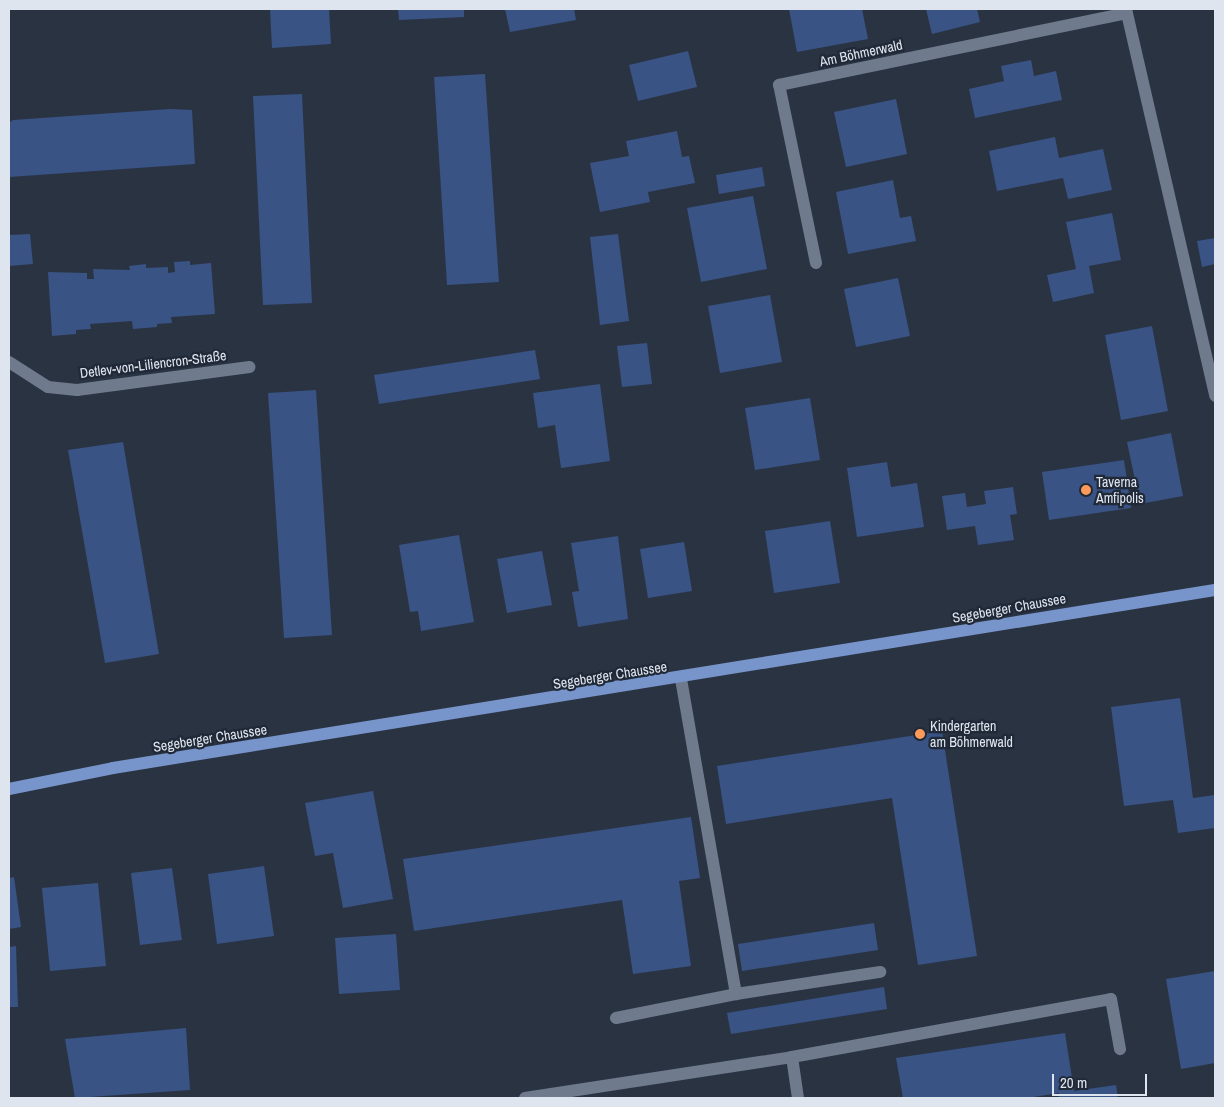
<!DOCTYPE html>
<html>
<head>
<meta charset="utf-8">
<style>
  body { margin:0 }
  #map { position:relative; width:1224px; height:1107px; overflow:hidden; background:#2a3342; font-family:"Archivo Narrow",sans-serif }
  div>[style] { position:absolute }
  [style*='--x'] { left:calc(var(--x)*1px); top:calc(var(--y)*1px); width:calc(var(--w)*1px); rotate:calc(var(--a)*1deg) }
  .building>* { inset:0; background:#395385 }
  .lane>* { height:12px; margin:-6px; padding:0 6px; transform-origin:6px; border-radius:6px; background:#6f7a8c }
  .street>* { height:12px; margin:-6px; padding:0 6px; transform-origin:6px; border-radius:6px; background:#6f7a8c }
  .primary>* { height:12px; margin:-6px; padding:0 6px; transform-origin:6px; border-radius:6px; background:#7794cb }
  .dots>* { width:14px; height:14px; translate:-50% -50%; box-sizing:border-box; border:2px solid #202938; border-radius:50% }
  span { translate:-50% -50%; white-space:nowrap; text-align:center; line-height:1.15; -webkit-text-stroke:4.5px #202938; paint-order:stroke }
  .street-label { font-size:14px; color:#dfe5ef }
  .poi-label { font-size:14px; color:#dfe5ef }
  .left { translate:0 -50%; text-align:left }
  .frame { position:absolute; inset:0; border:10px solid #dfe5ef; pointer-events:none }
  .scale { position:absolute; left:1052px; top:1074px; width:95px; height:22px; box-sizing:border-box; border:2px solid #dfe5ef; border-top:0; padding-left:6px; font-size:15px; line-height:18px; white-space:nowrap; color:#dfe5ef; -webkit-text-stroke:4px #202938; paint-order:stroke }
</style>
</head>
<body>
<div id="map">
  <div class="building">
    <div style="clip-path:polygon(270px 9px,329px 9px,331px 44px,272px 48px)"></div>
    <div style="clip-path:polygon(398px 9px,464px 9px,464px 17px,399px 20px)"></div>
    <div style="clip-path:polygon(505px 9px,574px 9px,576px 20px,510px 32px)"></div>
    <div style="clip-path:polygon(789px 9px,862px 9px,868px 39px,797px 52px)"></div>
    <div style="clip-path:polygon(926px 9px,977px 9px,980px 22px,932px 34px)"></div>
    <div style="clip-path:polygon(688px 51px,697px 87px,638px 101px,629px 65px)"></div>
    <div style="clip-path:polygon(1031px 60px,1034px 76px,1056px 71px,1062px 100px,975px 118px,969px 89px,1004px 81px,1001px 66px)"></div>
    <div style="clip-path:polygon(485px 74px,499px 282px,447px 285px,434px 77px)"></div>
    <div style="clip-path:polygon(302px 94px,312px 303px,263px 305px,253px 96px)"></div>
    <div style="clip-path:polygon(896px 99px,907px 154px,846px 167px,834px 112px)"></div>
    <div style="clip-path:polygon(170px 109px,192px 110px,195px 164px,9px 177px,9px 123px,13px 120px)"></div>
    <div style="clip-path:polygon(677px 131px,682px 157px,689px 156px,695px 183px,648px 192px,650px 202px,600px 212px,590px 163px,629px 156px,626px 141px)"></div>
    <div style="clip-path:polygon(1055px 137px,1059px 158px,1103px 149px,1112px 190px,1068px 199px,1063px 178px,997px 191px,989px 151px)"></div>
    <div style="clip-path:polygon(762px 167px,765px 186px,719px 194px,716px 175px)"></div>
    <div style="clip-path:polygon(893px 180px,900px 218px,911px 216px,916px 241px,848px 254px,836px 192px)"></div>
    <div style="clip-path:polygon(753px 196px,767px 269px,701px 282px,687px 208px)"></div>
    <div style="clip-path:polygon(1112px 213px,1121px 260px,1089px 266px,1094px 293px,1053px 302px,1047px 275px,1076px 269px,1066px 222px)"></div>
    <div style="clip-path:polygon(30px 234px,33px 264px,9px 266px,9px 235px)"></div>
    <div style="clip-path:polygon(618px 234px,629px 321px,600px 325px,590px 237px)"></div>
    <div style="clip-path:polygon(1215px 238px,1215px 264px,1202px 267px,1197px 241px)"></div>
    <div style="clip-path:polygon(190px 261px,190px 265px,211px 263px,215px 314px,171px 317px,172px 323px,157px 324px,157px 327px,133px 329px,132px 321px,90px 324px,91px 329px,76px 330px,76px 334px,52px 336px,48px 272px,87px 273px,87px 279px,94px 279px,93px 269px,130px 270px,129px 266px,146px 264px,146px 268px,168px 267px,168px 273px,175px 272px,174px 262px)"></div>
    <div style="clip-path:polygon(898px 278px,910px 336px,856px 347px,844px 289px)"></div>
    <div style="clip-path:polygon(770px 295px,782px 362px,720px 373px,708px 306px)"></div>
    <div style="clip-path:polygon(1152px 326px,1168px 411px,1121px 420px,1105px 335px)"></div>
    <div style="clip-path:polygon(647px 343px,652px 384px,622px 387px,617px 346px)"></div>
    <div style="clip-path:polygon(535px 350px,540px 379px,379px 404px,374px 375px)"></div>
    <div style="clip-path:polygon(600px 384px,610px 461px,561px 468px,555px 425px,538px 428px,533px 393px)"></div>
    <div style="clip-path:polygon(316px 390px,332px 635px,284px 638px,268px 393px)"></div>
    <div style="clip-path:polygon(810px 398px,820px 460px,755px 470px,745px 408px)"></div>
    <div style="clip-path:polygon(1171px 433px,1183px 496px,1140px 504px,1127px 442px)"></div>
    <div style="clip-path:polygon(123px 442px,159px 654px,105px 663px,68px 450px)"></div>
    <div style="clip-path:polygon(1124px 460px,1131px 508px,1049px 520px,1042px 472px)"></div>
    <div style="clip-path:polygon(887px 462px,891px 487px,917px 483px,924px 527px,857px 537px,847px 468px)"></div>
    <div style="clip-path:polygon(1013px 487px,1017px 514px,1010px 515px,1014px 540px,978px 545px,975px 526px,947px 530px,942px 496px,965px 493px,967px 507px,986px 504px,984px 491px)"></div>
    <div style="clip-path:polygon(830px 521px,840px 583px,774px 593px,765px 531px)"></div>
    <div style="clip-path:polygon(459px 535px,474px 622px,421px 631px,418px 611px,410px 612px,399px 545px)"></div>
    <div style="clip-path:polygon(618px 536px,628px 619px,578px 627px,572px 592px,579px 591px,571px 543px)"></div>
    <div style="clip-path:polygon(684px 542px,692px 591px,648px 598px,640px 549px)"></div>
    <div style="clip-path:polygon(542px 551px,552px 605px,507px 613px,497px 559px)"></div>
    <div style="clip-path:polygon(1180px 698px,1193px 798px,1215px 795px,1215px 828px,1178px 833px,1173px 800px,1124px 806px,1111px 707px)"></div>
    <div style="clip-path:polygon(942px 731px,977px 956px,918px 965px,892px 798px,726px 824px,717px 766px)"></div>
    <div style="clip-path:polygon(373px 791px,393px 899px,343px 908px,333px 853px,315px 856px,305px 803px)"></div>
    <div style="clip-path:polygon(691px 817px,700px 878px,679px 881px,691px 966px,633px 974px,622px 900px,414px 931px,403px 859px)"></div>
    <div style="clip-path:polygon(264px 866px,274px 936px,217px 944px,208px 874px)"></div>
    <div style="clip-path:polygon(172px 868px,182px 940px,140px 945px,131px 873px)"></div>
    <div style="clip-path:polygon(14px 877px,21px 927px,9px 929px,9px 878px)"></div>
    <div style="clip-path:polygon(98px 883px,106px 966px,50px 971px,42px 888px)"></div>
    <div style="clip-path:polygon(874px 923px,878px 950px,742px 971px,738px 944px)"></div>
    <div style="clip-path:polygon(396px 934px,400px 990px,339px 994px,335px 938px)"></div>
    <div style="clip-path:polygon(16px 946px,18px 1007px,9px 1007px,9px 947px)"></div>
    <div style="clip-path:polygon(1215px 971px,1215px 1063px,1181px 1069px,1166px 979px)"></div>
    <div style="clip-path:polygon(884px 987px,887px 1009px,731px 1034px,727px 1013px)"></div>
    <div style="clip-path:polygon(186px 1028px,190px 1090px,75px 1098px,65px 1039px)"></div>
    <div style="clip-path:polygon(1065px 1033px,1074px 1091px,1116px 1085px,1118px 1098px,1059px 1098px,1059px 1093px,1027px 1098px,903px 1098px,896px 1058px)"></div>
  </div>
  <div class="lane">
    <div style="--x:816;--y:263;--w:182;--a:-101.7"></div>
    <div style="--x:779;--y:85;--w:355;--a:-11.7"></div>
    <div style="--x:681;--y:679;--w:320;--a:80.1"></div>
    <div style="--x:736;--y:994;--w:146;--a:-8.7"></div>
    <div style="--x:616;--y:1018;--w:122;--a:-11.3"></div>
    <div style="--x:525;--y:1098;--w:270;--a:-8.7"></div>
    <div style="--x:792;--y:1057;--w:324;--a:-10.3"></div>
    <div style="--x:1111;--y:999;--w:51;--a:79.8"></div>
  </div>
  <div class="street">
    <div style="--x:1126;--y:9;--w:397;--a:77"></div>
    <div style="--x:9;--y:362;--w:46;--a:32.7"></div>
    <div style="--x:48;--y:387;--w:29;--a:6"></div>
    <div style="--x:77;--y:390;--w:174;--a:-7.6"></div>
    <div style="--x:792;--y:1057;--w:41;--a:81.7"></div>
  </div>
  <div class="primary">
    <div style="--x:9;--y:789;--w:106;--a:-11.4"></div>
    <div style="--x:113;--y:768;--w:1116;--a:-9.18"></div>
  </div>
  <div class="dots">
    <div style="left:1086px;top:490px;background:#ff9b5a"></div>
    <div style="left:920px;top:734px;background:#ff9b5a"></div>
  </div>
  <div class="street-label">
    <span style="left:861px;top:53px;rotate:-12deg">Am Böhmerwald</span>
    <span style="left:153px;top:364px;rotate:-7deg">Detlev-von-Liliencron-Straße</span>
    <span style="left:1009px;top:608px;rotate:-10deg">Segeberger Chaussee</span>
    <span style="left:610px;top:675px;rotate:-9deg">Segeberger Chaussee</span>
    <span style="left:210px;top:738px;rotate:-9deg">Segeberger Chaussee</span>
  </div>
  <div class="poi-label">
    <span class="left" style="left:1096px;top:490px">Taverna<br>Amfipolis</span>
    <span class="left" style="left:930px;top:734px">Kindergarten<br>am Böhmerwald</span>
  </div>
  <div class="frame"></div>
  <div class="scale">20 m</div>
</div>
</body>
</html>
